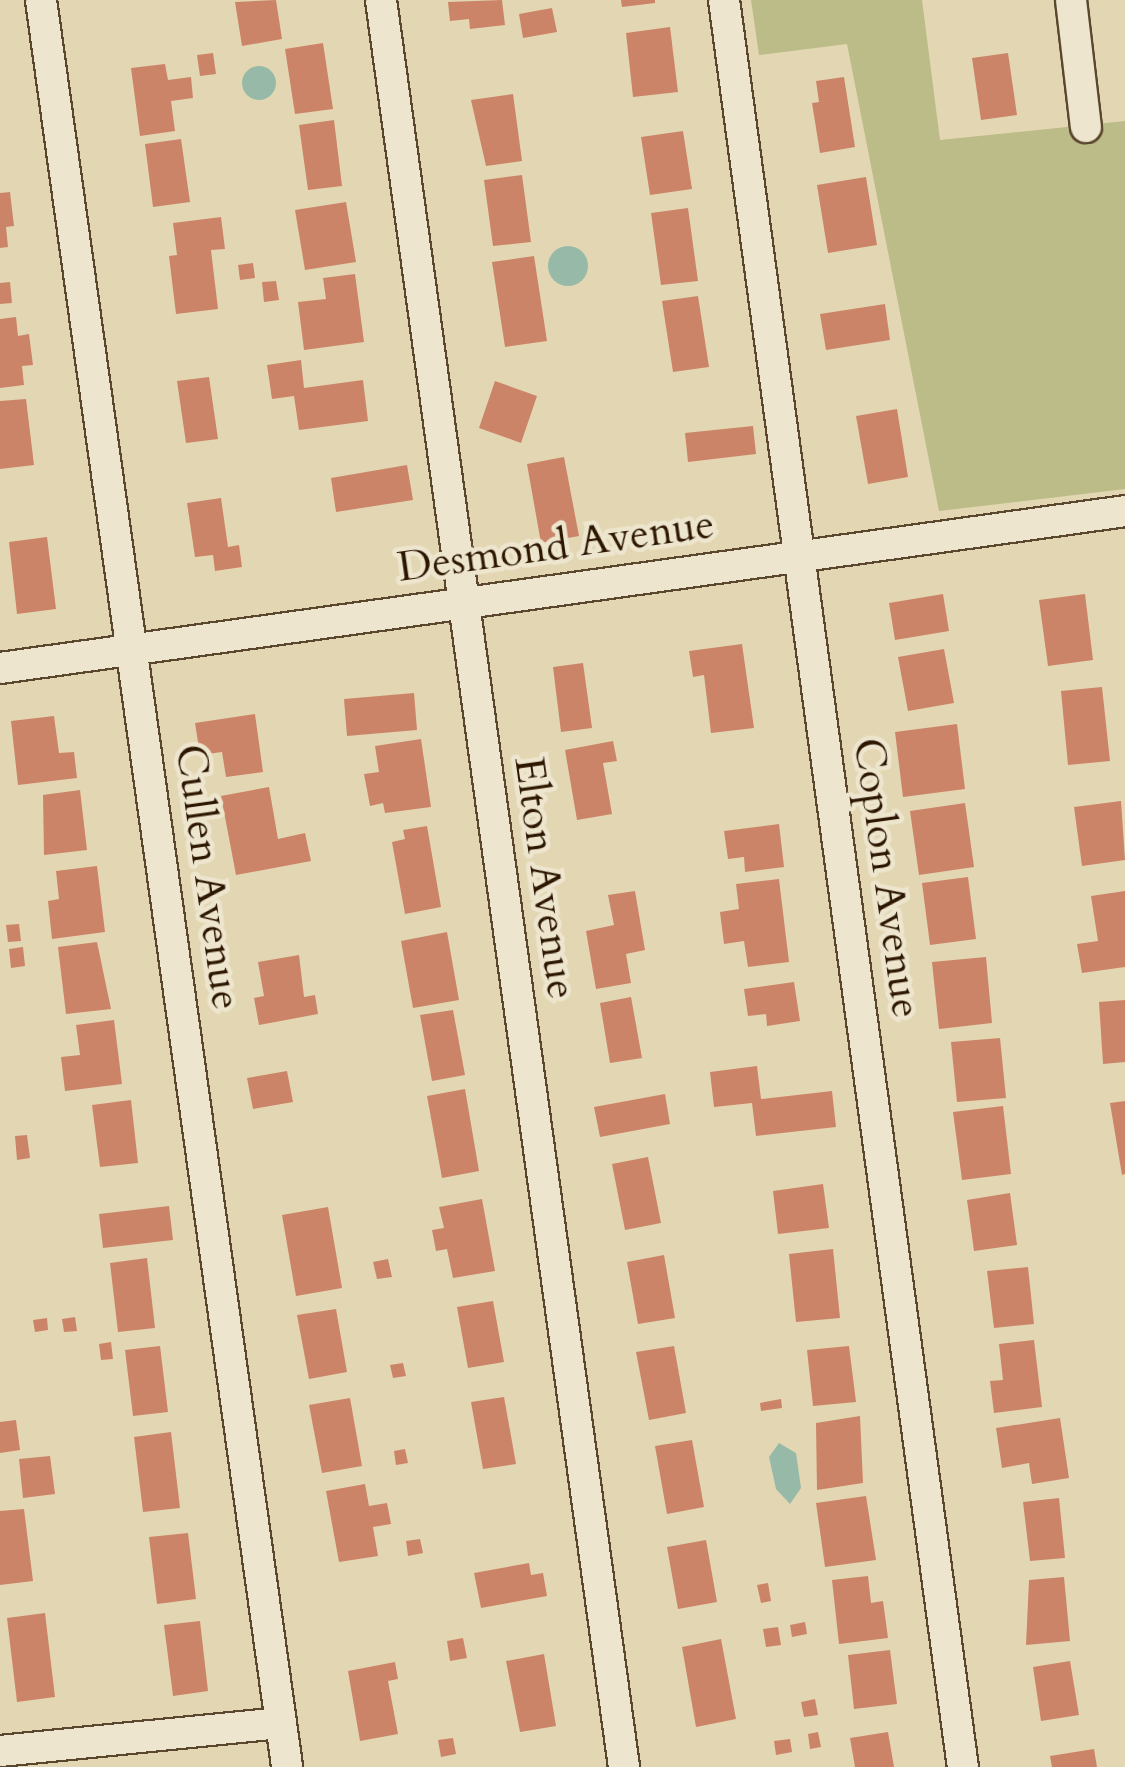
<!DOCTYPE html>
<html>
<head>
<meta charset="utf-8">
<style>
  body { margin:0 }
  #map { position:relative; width:1125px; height:1767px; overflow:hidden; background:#e3d7b3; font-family:Cardo,serif }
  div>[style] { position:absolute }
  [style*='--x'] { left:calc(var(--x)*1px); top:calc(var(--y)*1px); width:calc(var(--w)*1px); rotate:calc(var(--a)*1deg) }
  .green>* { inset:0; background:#bbbc88 }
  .water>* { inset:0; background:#96baa7 }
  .round { border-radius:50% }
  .building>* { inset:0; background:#cc8468 }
  .roads { filter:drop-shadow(2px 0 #5a472d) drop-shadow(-2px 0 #5a472d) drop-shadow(0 2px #5a472d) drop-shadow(0 -2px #5a472d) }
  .minor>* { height:30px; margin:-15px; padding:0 15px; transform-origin:15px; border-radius:15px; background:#ede5ce }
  span { translate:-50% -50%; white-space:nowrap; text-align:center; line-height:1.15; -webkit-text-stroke:9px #ede5ce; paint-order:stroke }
  .street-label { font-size:42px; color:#2d1700 }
</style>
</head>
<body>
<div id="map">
  <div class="green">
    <div style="clip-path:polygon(751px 0,922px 0,940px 140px,1125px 121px,1125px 489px,939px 511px,847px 44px,759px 55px)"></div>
  </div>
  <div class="water">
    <div class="round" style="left:242px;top:66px;width:34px;height:34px"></div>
    <div class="round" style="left:548px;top:246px;width:40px;height:40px"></div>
    <div style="clip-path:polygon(779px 1443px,796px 1453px,801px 1488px,790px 1504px,776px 1489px,769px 1457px)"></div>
  </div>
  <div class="building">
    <div style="clip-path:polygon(276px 0,282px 39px,242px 46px,235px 2px)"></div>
    <div style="clip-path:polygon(502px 0,505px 25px,470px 29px,469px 19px,450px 21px,448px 2px)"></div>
    <div style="clip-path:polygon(621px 0,655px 0,655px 3px,622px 7px)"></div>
    <div style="clip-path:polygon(552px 8px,557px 32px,523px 38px,519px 14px)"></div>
    <div style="clip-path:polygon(670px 27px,678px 92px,633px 97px,626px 33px)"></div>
    <div style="clip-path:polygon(323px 43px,333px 109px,295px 114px,285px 49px)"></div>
    <div style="clip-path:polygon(213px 53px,216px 74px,200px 76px,197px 55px)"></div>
    <div style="clip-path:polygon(1008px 53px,1017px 115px,981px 120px,972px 58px)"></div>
    <div style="clip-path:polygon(165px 64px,168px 80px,191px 77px,193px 98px,171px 101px,175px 131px,140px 136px,131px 68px)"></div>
    <div style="clip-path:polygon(844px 77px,855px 147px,820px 153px,812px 103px,819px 102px,816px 81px)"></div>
    <div style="clip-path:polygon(513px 94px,522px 161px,486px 166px,471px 100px)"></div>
    <div style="clip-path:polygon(334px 120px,342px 186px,308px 190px,299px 125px)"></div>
    <div style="clip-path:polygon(683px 131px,692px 189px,650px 195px,641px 137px)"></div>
    <div style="clip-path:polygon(181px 139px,190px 202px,153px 207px,145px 144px)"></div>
    <div style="clip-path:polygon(522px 175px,531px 242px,493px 246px,484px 180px)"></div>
    <div style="clip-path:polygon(866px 177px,877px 245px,828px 253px,817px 185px)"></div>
    <div style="clip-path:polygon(10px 192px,14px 226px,6px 227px,8px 247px,0 248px,0 193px)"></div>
    <div style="clip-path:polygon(346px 202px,356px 262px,305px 270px,295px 210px)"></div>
    <div style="clip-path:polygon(688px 208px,698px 281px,661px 285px,651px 213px)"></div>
    <div style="clip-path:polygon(221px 217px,225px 249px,211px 250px,218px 309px,176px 314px,169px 256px,177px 255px,173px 223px)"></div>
    <div style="clip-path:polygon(534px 256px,547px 341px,505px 347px,492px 262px)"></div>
    <div style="clip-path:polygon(253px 263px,255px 278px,240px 280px,238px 265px)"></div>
    <div style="clip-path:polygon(355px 274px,364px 342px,304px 350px,298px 302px,326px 299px,323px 278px)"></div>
    <div style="clip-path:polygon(276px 281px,279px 300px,264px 302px,262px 282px)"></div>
    <div style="clip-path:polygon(10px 282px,12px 303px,0 304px,0 283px)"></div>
    <div style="clip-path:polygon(698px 296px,709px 367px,673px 372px,662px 301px)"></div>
    <div style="clip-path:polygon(885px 304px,890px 340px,826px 350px,820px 314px)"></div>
    <div style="clip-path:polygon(16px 317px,18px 336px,29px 334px,33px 365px,22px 366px,24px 385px,0 388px,0 319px)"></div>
    <div style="clip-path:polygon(301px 360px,304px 388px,363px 380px,368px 421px,299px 430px,294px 396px,272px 399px,267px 365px)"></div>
    <div style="clip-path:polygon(209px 377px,218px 439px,186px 443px,177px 381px)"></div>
    <div style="clip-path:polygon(495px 381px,537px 396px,521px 443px,479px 428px)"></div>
    <div style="clip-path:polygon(26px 399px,34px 465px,0 469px,0 401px)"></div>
    <div style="clip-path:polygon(897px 409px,908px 477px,868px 484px,856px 416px)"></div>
    <div style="clip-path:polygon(753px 426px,756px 454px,688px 462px,685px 433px)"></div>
    <div style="clip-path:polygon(564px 457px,579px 536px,541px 543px,527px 464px)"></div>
    <div style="clip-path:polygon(407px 465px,413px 500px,336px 512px,331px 478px)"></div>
    <div style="clip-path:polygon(221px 498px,228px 547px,239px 545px,242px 567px,215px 571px,213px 555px,195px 557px,187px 503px)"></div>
    <div style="clip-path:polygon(47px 537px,56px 609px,17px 614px,9px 542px)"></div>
    <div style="clip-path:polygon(943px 594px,949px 631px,895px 640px,889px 603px)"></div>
    <div style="clip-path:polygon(1085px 594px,1093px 660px,1048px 666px,1039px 600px)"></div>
    <div style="clip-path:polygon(742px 644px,754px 728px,711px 733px,704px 675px,693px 677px,689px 651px)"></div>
    <div style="clip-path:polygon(944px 649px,954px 703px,908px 711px,898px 657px)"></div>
    <div style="clip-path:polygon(583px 663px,592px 728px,561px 732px,553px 667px)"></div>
    <div style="clip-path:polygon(1102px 687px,1110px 761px,1068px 765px,1061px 691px)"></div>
    <div style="clip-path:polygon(414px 693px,417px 730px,347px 736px,344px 699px)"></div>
    <div style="clip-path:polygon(255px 714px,263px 772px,226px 777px,222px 752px,200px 755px,195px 723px)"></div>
    <div style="clip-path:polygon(54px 716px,59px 753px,74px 752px,77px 778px,18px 785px,11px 721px)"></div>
    <div style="clip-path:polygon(957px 724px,965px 789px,903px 797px,895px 732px)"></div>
    <div style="clip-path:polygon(421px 739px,431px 807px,385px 813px,383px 803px,370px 806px,364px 774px,379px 772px,375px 746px)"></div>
    <div style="clip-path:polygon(613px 741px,617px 761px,603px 763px,612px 814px,577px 820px,565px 750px)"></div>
    <div style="clip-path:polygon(269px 787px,278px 839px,305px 833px,311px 861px,236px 875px,221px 796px)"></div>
    <div style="clip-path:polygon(80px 790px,87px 850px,44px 855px,43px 795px)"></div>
    <div style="clip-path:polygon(1121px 801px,1125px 860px,1082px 866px,1074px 807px)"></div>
    <div style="clip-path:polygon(965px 803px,974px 867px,919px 875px,910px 811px)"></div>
    <div style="clip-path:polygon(779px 824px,784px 867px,745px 872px,744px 857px,728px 859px,724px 831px)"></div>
    <div style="clip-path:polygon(427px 826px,441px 907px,405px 914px,392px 842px,405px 839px,403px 830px)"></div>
    <div style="clip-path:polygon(97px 866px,105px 932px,52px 939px,48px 901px,59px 899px,56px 871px)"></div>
    <div style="clip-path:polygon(968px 877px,976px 939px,930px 945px,922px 883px)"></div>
    <div style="clip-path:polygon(779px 879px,789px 962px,748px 967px,744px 941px,724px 944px,720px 912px,739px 909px,736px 884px)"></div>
    <div style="clip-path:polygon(635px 891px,645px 950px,626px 954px,631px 983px,596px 989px,586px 931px,614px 925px,608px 895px)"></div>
    <div style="clip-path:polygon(1125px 891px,1125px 967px,1082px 973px,1077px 944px,1098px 941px,1091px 896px)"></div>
    <div style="clip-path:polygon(19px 924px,21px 941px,8px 942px,6px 925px)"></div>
    <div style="clip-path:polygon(447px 932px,459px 1000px,413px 1008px,401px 941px)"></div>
    <div style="clip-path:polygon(97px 942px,111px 1009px,66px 1014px,58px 947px)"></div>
    <div style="clip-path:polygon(23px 947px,25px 966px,11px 968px,9px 949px)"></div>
    <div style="clip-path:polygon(299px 955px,304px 997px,315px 995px,318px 1014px,259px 1025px,254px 998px,264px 996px,258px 962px)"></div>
    <div style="clip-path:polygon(986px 957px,992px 1023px,939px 1029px,932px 962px)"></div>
    <div style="clip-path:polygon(794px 982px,800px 1021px,767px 1026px,766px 1014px,748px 1016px,744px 989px)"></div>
    <div style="clip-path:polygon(631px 997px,642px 1058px,610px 1063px,600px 1003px)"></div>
    <div style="clip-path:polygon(1125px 1000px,1125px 1062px,1103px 1064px,1099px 1002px)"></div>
    <div style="clip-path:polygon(453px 1010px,465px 1075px,432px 1081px,420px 1015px)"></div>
    <div style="clip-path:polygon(114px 1020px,122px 1084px,65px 1091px,61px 1057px,80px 1055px,76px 1025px)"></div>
    <div style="clip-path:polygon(1000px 1038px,1006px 1098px,957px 1102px,951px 1042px)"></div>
    <div style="clip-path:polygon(757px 1066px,761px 1099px,832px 1091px,836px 1127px,756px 1136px,752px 1103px,714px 1107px,710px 1072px)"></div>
    <div style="clip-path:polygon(287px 1071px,293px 1102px,253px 1109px,247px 1078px)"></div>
    <div style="clip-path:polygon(465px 1089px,479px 1171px,442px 1178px,427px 1096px)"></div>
    <div style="clip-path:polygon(665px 1094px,670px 1124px,600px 1137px,594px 1107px)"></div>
    <div style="clip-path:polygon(131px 1100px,138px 1163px,100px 1167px,92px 1105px)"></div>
    <div style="clip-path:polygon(1125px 1101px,1125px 1174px,1122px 1175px,1110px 1103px)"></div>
    <div style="clip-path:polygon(1003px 1106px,1011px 1174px,962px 1180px,953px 1112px)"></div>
    <div style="clip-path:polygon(27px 1135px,30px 1158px,17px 1160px,15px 1136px)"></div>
    <div style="clip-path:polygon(648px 1157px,661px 1223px,625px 1230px,612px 1164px)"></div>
    <div style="clip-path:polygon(823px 1184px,829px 1228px,778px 1234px,773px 1191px)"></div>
    <div style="clip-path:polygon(1010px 1193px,1017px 1245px,974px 1251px,967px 1200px)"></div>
    <div style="clip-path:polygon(482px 1199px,495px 1271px,453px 1278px,447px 1249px,436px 1251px,432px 1230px,444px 1228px,439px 1207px)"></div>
    <div style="clip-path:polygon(169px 1206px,173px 1240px,103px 1248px,99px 1214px)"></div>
    <div style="clip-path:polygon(328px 1207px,342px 1288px,296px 1296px,282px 1215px)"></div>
    <div style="clip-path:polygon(833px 1249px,840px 1318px,796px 1322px,789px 1254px)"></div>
    <div style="clip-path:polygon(664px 1255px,675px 1318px,638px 1324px,627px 1262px)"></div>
    <div style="clip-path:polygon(147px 1258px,155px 1328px,118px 1332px,110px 1263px)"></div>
    <div style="clip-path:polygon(388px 1259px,392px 1277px,377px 1279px,373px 1262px)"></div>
    <div style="clip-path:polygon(1028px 1267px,1034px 1324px,994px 1328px,987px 1271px)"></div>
    <div style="clip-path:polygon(493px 1301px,504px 1362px,468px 1368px,457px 1307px)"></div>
    <div style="clip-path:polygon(336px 1309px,347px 1372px,309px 1379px,297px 1315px)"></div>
    <div style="clip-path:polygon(75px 1317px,77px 1331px,64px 1332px,62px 1319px)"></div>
    <div style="clip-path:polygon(47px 1318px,48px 1330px,35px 1332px,33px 1320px)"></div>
    <div style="clip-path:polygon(1034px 1340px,1042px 1407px,994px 1413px,990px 1381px,1003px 1380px,999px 1344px)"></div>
    <div style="clip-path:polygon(111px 1342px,113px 1359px,101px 1360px,99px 1344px)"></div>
    <div style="clip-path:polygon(160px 1346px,168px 1412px,133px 1416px,125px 1350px)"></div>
    <div style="clip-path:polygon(674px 1346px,686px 1413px,649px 1420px,636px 1352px)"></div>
    <div style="clip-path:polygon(849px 1346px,856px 1402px,813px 1406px,807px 1350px)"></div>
    <div style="clip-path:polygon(403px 1363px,406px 1376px,393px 1378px,390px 1365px)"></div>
    <div style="clip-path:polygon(504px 1397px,516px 1464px,483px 1469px,471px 1402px)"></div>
    <div style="clip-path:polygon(350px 1398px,362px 1466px,322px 1473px,309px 1405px)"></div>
    <div style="clip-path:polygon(781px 1399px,782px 1408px,761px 1411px,760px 1403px)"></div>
    <div style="clip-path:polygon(860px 1416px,863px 1483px,817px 1490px,816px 1423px)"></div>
    <div style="clip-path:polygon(1060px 1418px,1069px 1478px,1032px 1484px,1029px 1463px,1002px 1468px,996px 1428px)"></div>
    <div style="clip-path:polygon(16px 1420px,20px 1450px,0 1453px,0 1422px)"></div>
    <div style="clip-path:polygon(171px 1432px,180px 1508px,143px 1512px,134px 1437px)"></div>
    <div style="clip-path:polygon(692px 1440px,704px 1507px,667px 1514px,655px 1446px)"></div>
    <div style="clip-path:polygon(405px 1449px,408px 1463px,396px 1465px,394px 1451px)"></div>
    <div style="clip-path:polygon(50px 1456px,55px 1494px,23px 1498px,19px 1459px)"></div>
    <div style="clip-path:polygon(365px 1484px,369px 1506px,387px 1503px,391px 1524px,373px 1527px,378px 1556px,339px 1562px,326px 1491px)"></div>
    <div style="clip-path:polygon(866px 1496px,876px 1560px,825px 1567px,816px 1503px)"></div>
    <div style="clip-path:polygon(1059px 1498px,1065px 1558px,1030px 1561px,1023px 1502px)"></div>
    <div style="clip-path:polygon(24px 1509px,33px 1581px,0 1585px,0 1511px)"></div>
    <div style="clip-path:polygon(188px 1533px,196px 1599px,157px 1604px,149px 1537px)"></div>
    <div style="clip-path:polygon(420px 1539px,423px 1553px,408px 1556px,406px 1541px)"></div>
    <div style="clip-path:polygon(706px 1540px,717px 1602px,678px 1609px,667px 1547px)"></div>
    <div style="clip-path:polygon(529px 1563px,531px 1575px,543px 1573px,547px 1596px,481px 1608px,474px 1573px)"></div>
    <div style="clip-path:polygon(868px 1576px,871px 1603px,883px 1601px,888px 1638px,839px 1644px,832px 1580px)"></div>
    <div style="clip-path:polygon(1064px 1577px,1070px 1641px,1026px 1645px,1029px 1580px)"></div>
    <div style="clip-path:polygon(768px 1583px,771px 1601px,761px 1603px,757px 1585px)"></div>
    <div style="clip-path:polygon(45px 1613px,55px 1697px,17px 1702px,7px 1618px)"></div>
    <div style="clip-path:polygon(200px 1621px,208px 1691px,173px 1696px,164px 1625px)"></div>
    <div style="clip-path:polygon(805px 1622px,807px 1634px,792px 1637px,790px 1625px)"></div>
    <div style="clip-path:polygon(778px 1627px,781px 1645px,766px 1647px,763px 1629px)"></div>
    <div style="clip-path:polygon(463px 1638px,467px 1658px,450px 1661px,447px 1641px)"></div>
    <div style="clip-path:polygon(721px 1639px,736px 1719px,696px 1727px,682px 1647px)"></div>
    <div style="clip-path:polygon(890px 1650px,897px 1704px,854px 1709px,848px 1655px)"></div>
    <div style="clip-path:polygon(544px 1654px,556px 1726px,520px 1732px,506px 1661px)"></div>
    <div style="clip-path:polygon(1070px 1661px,1079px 1715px,1041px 1721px,1033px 1667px)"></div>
    <div style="clip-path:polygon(395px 1662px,398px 1679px,388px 1681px,398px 1734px,360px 1741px,348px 1671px)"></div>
    <div style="clip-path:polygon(815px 1699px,818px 1715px,804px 1717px,801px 1702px)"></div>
    <div style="clip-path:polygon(818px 1732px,821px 1747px,810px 1749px,808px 1734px)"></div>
    <div style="clip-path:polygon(888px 1732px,894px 1767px,855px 1767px,850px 1738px)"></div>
    <div style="clip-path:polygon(453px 1738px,456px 1754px,441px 1757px,438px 1740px)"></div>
    <div style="clip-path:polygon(790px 1739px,792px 1752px,776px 1755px,774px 1741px)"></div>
    <div style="clip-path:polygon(1094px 1749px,1097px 1767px,1052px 1767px,1050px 1756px)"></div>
  </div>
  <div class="roads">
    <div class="minor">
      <div style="--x:41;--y:0;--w:1784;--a:82.07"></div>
      <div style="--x:381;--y:0;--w:1784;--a:82.17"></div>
      <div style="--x:724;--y:0;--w:1783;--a:82.3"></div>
      <div style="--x:1071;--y:0;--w:128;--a:83.3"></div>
      <div style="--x:0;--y:668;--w:1136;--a:-7.94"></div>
      <div style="--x:0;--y:1751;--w:281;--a:-5.7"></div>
    </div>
  </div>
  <div class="street-label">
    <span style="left:556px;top:546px;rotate:-8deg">Desmond Avenue</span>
    <span style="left:208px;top:877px;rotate:82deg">Cullen Avenue</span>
    <span style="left:545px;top:878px;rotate:82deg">Elton Avenue</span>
    <span style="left:887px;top:878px;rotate:82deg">Coplon Avenue</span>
  </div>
</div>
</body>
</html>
